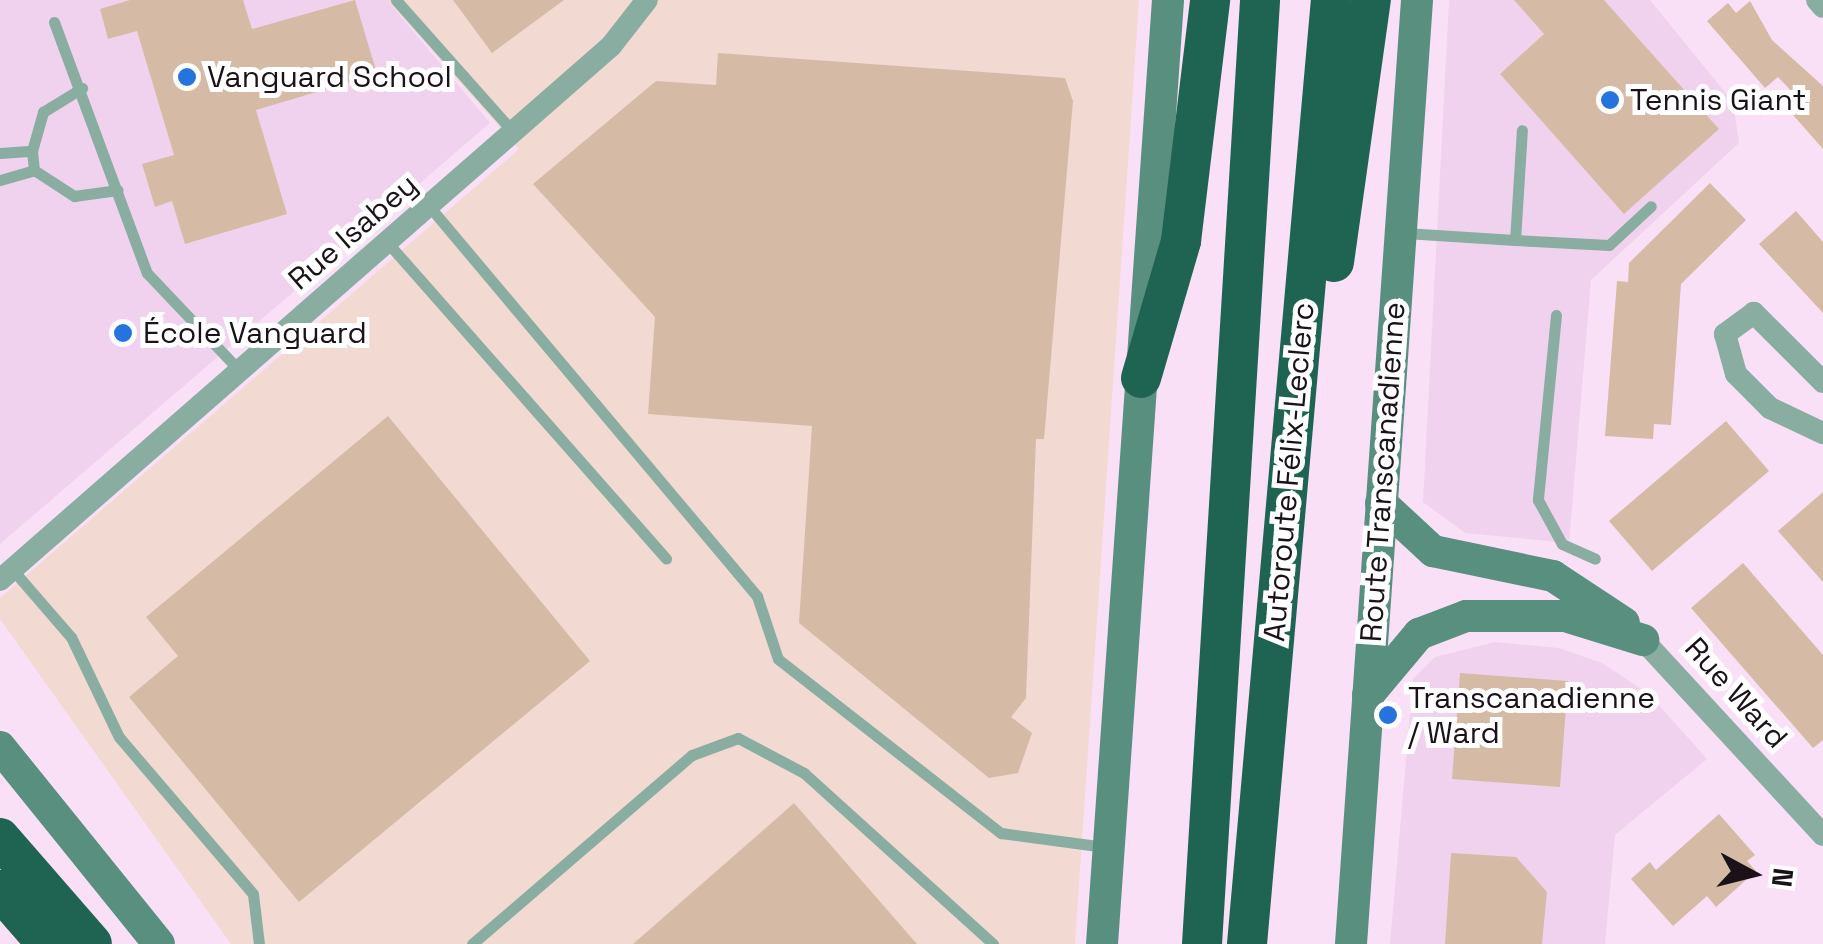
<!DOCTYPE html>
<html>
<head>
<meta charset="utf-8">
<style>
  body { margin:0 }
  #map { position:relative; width:1823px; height:944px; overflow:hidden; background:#f9e0f7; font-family:"Space Grotesk",sans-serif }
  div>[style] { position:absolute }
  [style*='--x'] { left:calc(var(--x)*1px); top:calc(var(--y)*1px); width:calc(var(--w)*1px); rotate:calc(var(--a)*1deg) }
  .built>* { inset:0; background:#f1d2ee }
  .industrial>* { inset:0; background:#f2d9d2 }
  .building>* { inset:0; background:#d5bba6 }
  .service>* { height:11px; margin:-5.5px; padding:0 5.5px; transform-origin:5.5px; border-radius:5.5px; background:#8aada1 }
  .minor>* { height:22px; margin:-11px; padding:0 11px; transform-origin:11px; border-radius:11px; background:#8aada1 }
  .secondary>* { height:32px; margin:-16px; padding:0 16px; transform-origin:16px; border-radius:16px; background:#598f7e }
  .motorway>* { height:40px; margin:-20px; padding:0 20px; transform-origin:20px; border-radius:20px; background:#1f6452 }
  .dots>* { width:28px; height:28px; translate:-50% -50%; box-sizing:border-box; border:5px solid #fff; border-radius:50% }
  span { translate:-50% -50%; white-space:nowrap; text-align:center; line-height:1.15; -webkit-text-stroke:10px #fff; paint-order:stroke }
  .poi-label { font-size:30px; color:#1a1119 }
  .left { translate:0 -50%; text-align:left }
  .street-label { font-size:30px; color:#1a1119 }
  .north { position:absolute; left:1703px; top:824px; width:100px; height:100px; -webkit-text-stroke:8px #fff; paint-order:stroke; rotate:97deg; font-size:28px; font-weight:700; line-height:40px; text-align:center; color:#1a1119 }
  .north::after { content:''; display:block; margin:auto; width:35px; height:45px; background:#1a1119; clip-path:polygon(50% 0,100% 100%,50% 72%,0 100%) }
</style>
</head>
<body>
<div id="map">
  <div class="built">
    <div style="clip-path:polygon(0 0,387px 0,490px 123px,0 544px)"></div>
    <div style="clip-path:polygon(1449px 0,1650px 0,1733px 102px,1739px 143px,1591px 280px,1569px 543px,1465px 533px,1423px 502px)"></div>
    <div style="clip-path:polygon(1495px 642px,1559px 648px,1602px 663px,1649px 694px,1707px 759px,1615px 835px,1605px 944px,1390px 944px,1413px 679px,1435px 657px)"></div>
  </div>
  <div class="industrial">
    <div style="clip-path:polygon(387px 0,1139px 0,1075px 944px,231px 944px,0 619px,0 598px,519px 149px)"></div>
  </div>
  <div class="building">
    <div style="clip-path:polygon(130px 0,243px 0,252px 29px,355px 0,377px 74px,256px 110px,287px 214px,185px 244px,172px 201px,155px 207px,142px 164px,174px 155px,137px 31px,108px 39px,100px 9px)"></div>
    <div style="clip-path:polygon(453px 0,564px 0,492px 53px)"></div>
    <div style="clip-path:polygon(1514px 0,1604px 0,1719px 129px,1624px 214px,1500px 74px,1544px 34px)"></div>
    <div style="clip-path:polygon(1750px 1px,1772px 40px,1823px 86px,1823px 149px,1786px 107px,1797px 97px,1778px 77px,1765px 88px,1707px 21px,1728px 3px,1736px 13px)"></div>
    <div style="clip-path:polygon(718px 53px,1065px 78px,1073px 101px,1044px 439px,1036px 439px,1026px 698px,1011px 717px,1032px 733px,1018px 773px,989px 778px,799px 623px,812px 426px,648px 414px,655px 317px,533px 184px,656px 81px,716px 85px)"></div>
    <div style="clip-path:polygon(1710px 183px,1746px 220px,1681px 284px,1671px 425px,1654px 424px,1653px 439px,1605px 436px,1617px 281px,1628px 282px,1629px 263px)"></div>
    <div style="clip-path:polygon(1796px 211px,1823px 242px,1823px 313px,1759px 244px)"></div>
    <div style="clip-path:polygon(388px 416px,590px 661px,299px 902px,129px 697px,178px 656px,146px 617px)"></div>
    <div style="clip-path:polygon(1726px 421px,1769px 471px,1652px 571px,1609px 521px)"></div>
    <div style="clip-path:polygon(1823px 492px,1823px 582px,1778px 531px)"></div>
    <div style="clip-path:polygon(1743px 563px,1823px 655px,1823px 740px,1813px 748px,1691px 608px)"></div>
    <div style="clip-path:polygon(1460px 673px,1568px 681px,1560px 787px,1452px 779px)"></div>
    <div style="clip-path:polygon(794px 803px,917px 944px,633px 944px,752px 840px)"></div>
    <div style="clip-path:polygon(1719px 814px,1755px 855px,1747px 861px,1756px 871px,1716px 907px,1707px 896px,1673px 926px,1631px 879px,1650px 862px,1656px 870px)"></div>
    <div style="clip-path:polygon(1451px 853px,1516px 857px,1547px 892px,1542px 944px,1445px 944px)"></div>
  </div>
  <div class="service">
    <div style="--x:396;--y:0;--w:176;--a:48.4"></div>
    <div style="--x:54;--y:22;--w:268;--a:69.7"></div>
    <div style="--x:147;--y:273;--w:135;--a:46.5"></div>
    <div style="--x:32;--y:151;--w:41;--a:-74.2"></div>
    <div style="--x:43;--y:112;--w:46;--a:-31.6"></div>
    <div style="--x:0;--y:153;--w:32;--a:-4"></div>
    <div style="--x:32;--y:151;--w:19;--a:84"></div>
    <div style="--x:34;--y:170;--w:48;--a:33"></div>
    <div style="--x:74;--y:196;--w:44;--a:-7.8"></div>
    <div style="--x:0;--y:180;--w:35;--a:-16"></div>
    <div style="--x:429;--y:206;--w:510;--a:49.94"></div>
    <div style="--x:757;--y:596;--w:66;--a:71.6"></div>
    <div style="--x:778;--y:659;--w:283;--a:38"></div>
    <div style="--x:1001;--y:833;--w:105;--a:7.7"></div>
    <div style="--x:1405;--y:233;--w:110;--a:3.6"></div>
    <div style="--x:1515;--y:240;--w:110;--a:-86.4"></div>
    <div style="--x:1515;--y:240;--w:94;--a:3"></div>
    <div style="--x:1609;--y:245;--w:57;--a:-42.9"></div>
    <div style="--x:387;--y:242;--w:422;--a:48.6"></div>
    <div style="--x:1556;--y:315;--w:186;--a:95.6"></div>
    <div style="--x:1538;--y:500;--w:50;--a:61.4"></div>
    <div style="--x:1562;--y:544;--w:36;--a:24"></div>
    <div style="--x:12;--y:569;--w:90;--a:49.1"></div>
    <div style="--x:71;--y:637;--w:111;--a:64.4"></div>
    <div style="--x:119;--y:737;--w:206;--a:49.5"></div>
    <div style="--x:253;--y:894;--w:50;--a:83.2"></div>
    <div style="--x:472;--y:944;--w:290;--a:-40.7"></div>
    <div style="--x:692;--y:755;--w:49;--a:-20.3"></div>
    <div style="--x:738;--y:738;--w:75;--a:27.9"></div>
    <div style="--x:804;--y:773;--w:255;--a:42.1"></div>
  </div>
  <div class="minor">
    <div style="--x:1817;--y:0;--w:9;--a:49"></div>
    <div style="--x:1823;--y:382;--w:98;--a:-135"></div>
    <div style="--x:1754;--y:313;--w:36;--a:144"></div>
    <div style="--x:1725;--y:334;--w:41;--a:74.6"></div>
    <div style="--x:1736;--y:374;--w:48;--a:45"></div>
    <div style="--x:1770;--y:408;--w:59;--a:25.3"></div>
    <div style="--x:0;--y:580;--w:811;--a:-41.15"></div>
    <div style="--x:611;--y:46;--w:58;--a:-52"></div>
    <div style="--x:1643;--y:640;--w:265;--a:47.3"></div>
  </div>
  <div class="secondary">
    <div style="--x:1381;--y:503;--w:71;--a:42.7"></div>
    <div style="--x:1433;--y:551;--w:123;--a:11.8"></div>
    <div style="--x:1553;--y:576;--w:85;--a:33.5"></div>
    <div style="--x:1368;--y:695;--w:80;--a:-50.1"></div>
    <div style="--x:1419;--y:634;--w:50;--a:-21"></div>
    <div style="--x:1466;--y:616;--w:99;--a:0"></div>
    <div style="--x:1565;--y:616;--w:82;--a:17.1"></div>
    <div style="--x:0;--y:747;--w:253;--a:51.1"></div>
    <div style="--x:1102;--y:944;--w:946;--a:-86"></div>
    <div style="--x:1351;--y:944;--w:946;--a:-86"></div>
  </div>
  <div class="motorway">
    <div style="--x:1334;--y:262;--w:265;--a:-82"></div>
    <div style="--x:1141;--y:378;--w:143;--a:-73.7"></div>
    <div style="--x:1181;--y:241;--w:243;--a:-83.1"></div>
    <div style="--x:0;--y:838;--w:140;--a:49"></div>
    <div style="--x:0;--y:890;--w:72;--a:49"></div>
    <div style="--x:1202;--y:944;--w:946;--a:-86.48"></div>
    <div style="--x:1247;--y:944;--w:948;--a:-84.92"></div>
  </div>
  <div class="dots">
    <div style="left:187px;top:77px;background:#2573df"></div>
    <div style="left:1610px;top:100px;background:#2573df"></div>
    <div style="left:123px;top:333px;background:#2573df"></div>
    <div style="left:1388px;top:715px;background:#2573df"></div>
  </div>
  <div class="poi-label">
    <span class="left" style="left:207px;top:77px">Vanguard School</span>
    <span class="left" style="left:1630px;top:100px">Tennis Giant</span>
    <span class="left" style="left:143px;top:333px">École Vanguard</span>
    <span class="left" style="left:1408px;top:715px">Transcanadienne<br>/ Ward</span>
  </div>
  <div class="street-label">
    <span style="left:353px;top:232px;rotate:-41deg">Rue Isabey</span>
    <span style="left:1289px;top:472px;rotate:-85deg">Autoroute Félix-Leclerc</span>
    <span style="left:1383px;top:472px;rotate:-86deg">Route Transcanadienne</span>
    <span style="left:1736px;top:693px;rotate:48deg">Rue Ward</span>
  </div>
  <div class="north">N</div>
</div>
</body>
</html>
